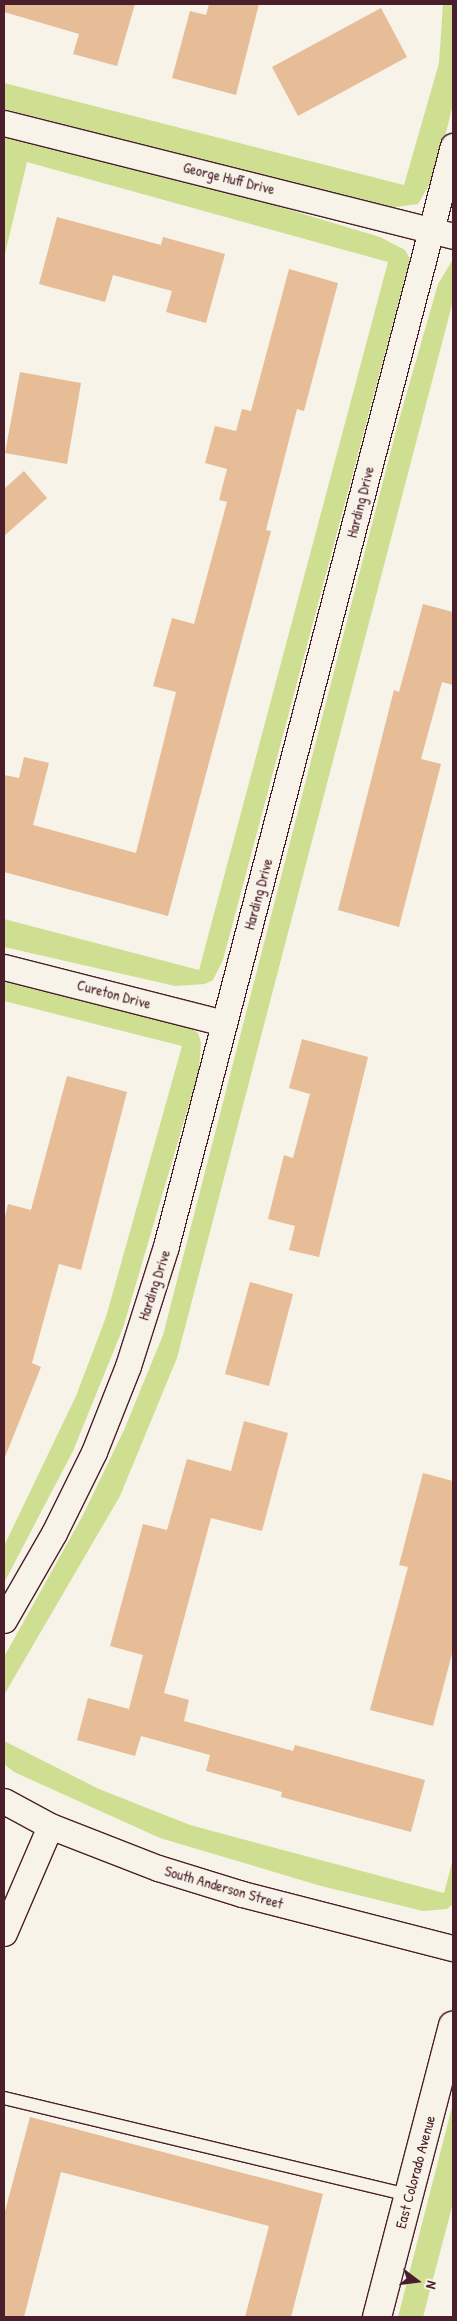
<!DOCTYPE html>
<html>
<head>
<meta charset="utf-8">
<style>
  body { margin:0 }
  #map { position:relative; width:457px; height:2321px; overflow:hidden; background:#f7f3e8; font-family:"Patrick Hand",sans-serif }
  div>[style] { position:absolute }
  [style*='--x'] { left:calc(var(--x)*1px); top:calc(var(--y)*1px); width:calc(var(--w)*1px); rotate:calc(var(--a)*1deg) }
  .green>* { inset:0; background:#cfdf92 }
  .building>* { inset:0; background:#e6bd96 }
  .roads { filter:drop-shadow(1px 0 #4a1f2b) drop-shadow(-1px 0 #4a1f2b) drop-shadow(0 1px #4a1f2b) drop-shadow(0 -1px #4a1f2b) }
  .lane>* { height:12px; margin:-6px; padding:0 6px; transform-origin:6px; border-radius:6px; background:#f7f3e8 }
  .street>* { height:25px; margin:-12.5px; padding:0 12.5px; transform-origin:12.5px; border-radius:12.5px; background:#f7f3e8 }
  .secondary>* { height:28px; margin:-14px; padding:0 14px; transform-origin:14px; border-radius:14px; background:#f7f3e8 }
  span { translate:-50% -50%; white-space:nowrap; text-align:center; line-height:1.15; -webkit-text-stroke:5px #f7f3e8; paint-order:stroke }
  .street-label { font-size:15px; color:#4a1f2b }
  .frame { position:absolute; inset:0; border:5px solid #4a1f2b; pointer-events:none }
  .north { position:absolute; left:392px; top:2256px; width:50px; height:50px; -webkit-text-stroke:4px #f7f3e8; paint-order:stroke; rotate:105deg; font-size:14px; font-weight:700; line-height:20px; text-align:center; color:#4a1f2b }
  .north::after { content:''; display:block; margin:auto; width:18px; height:22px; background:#4a1f2b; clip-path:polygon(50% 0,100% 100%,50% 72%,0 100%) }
</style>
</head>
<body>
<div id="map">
  <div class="green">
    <div style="clip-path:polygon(443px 4px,453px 4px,453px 104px,436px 173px,418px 204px,388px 208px,4px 109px,4px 83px,404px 185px,439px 63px)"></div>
    <div style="clip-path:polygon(17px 133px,107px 155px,380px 237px,405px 250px,410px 259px,223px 960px,213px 980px,205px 984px,175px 986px,4px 947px,4px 919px,199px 970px,388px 262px,27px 162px,4px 258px,4px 138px)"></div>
    <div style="clip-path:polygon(453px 259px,453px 301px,177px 1358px,120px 1496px,4px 1695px,4px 1657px,83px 1515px,124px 1430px,163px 1335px,397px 427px,438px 284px)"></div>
    <div style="clip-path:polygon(4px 981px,178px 1020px,198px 1033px,201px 1043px,199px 1070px,123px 1328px,73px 1451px,4px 1583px,4px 1546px,76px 1396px,106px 1317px,182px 1046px,4px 1001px)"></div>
    <div style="clip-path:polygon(4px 1741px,99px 1789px,190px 1825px,444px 1893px,453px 1859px,453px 1904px,447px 1909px,423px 1911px,321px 1886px,160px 1838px,14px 1772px,4px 1764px)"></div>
    <div style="clip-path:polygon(453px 2103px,453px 2203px,423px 2317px,398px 2317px)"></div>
  </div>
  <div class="building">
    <div style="clip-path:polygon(4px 4px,135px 4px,117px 66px,73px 54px,79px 34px,4px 12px)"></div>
    <div style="clip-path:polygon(209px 4px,259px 4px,236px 95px,172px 78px,190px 11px,206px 15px)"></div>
    <div style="clip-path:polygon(381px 8px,407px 57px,298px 116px,272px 67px)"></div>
    <div style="clip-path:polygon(57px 217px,161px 245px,163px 237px,225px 254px,206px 323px,166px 312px,172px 291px,113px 275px,105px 302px,39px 284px)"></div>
    <div style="clip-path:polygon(289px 269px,338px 283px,304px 411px,297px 409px,266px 530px,271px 531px,168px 916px,4px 872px,4px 775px,19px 778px,24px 757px,49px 763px,33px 825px,136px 853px,176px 692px,153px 686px,172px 618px,194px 624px,227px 502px,219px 500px,227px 469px,205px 463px,215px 426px,236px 431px,242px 409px,251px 411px)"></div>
    <div style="clip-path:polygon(20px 372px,81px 383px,67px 464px,5px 453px)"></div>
    <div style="clip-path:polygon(24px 471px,47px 498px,4px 536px,4px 489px)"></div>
    <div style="clip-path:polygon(423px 604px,453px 612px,453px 685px,442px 682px,421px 759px,441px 764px,399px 927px,338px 910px,394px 690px,399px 692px)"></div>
    <div style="clip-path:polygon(302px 1039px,368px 1057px,319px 1257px,289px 1250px,295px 1226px,268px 1219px,284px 1155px,293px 1158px,310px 1094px,289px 1088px)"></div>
    <div style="clip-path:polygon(67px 1076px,127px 1092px,81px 1270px,59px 1264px,32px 1363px,41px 1367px,5px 1457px,4px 1221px,8px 1204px,31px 1210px)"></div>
    <div style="clip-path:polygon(250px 1282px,293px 1294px,269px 1386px,225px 1374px)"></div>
    <div style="clip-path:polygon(244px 1421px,288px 1433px,262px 1531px,211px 1518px,164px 1693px,189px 1700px,184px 1721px,293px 1751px,295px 1745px,425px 1780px,411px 1832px,281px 1797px,282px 1792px,206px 1771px,210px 1755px,141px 1736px,135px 1756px,77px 1740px,88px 1698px,129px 1709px,143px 1655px,110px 1646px,143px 1524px,167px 1530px,187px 1459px,231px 1471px)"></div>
    <div style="clip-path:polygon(423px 1473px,453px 1481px,453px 1650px,433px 1726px,370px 1710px,408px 1567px,399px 1565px)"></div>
    <div style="clip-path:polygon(30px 2117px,323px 2194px,291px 2317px,245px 2317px,269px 2226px,61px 2172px,24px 2317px,4px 2317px,4px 2215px)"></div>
  </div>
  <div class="roads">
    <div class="lane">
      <div style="--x:4;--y:2098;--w:416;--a:13.5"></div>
    </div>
    <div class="street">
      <div style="--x:4;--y:123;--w:463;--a:14.1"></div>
      <div style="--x:4;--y:967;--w:227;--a:14.3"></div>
      <div style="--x:4;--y:1620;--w:100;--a:-60.1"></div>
      <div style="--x:54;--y:1533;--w:90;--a:-63.7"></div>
      <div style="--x:94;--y:1452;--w:92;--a:-68.4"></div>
      <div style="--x:128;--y:1366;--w:126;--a:-72.4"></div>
      <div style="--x:166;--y:1246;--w:1137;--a:-75.38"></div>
      <div style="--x:4;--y:1801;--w:52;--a:28.5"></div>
      <div style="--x:50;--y:1826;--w:116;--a:21.3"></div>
      <div style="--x:158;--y:1868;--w:88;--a:17.2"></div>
      <div style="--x:242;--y:1894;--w:218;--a:14.4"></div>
      <div style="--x:4;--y:1933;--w:116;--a:-66.7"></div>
    </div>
    <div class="secondary">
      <div style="--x:377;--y:2317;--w:301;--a:-75.4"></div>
    </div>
  </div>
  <div class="street-label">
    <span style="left:229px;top:178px;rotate:14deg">George Huff Drive</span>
    <span style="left:360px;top:502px;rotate:-76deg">Harding Drive</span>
    <span style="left:258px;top:894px;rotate:-75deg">Harding Drive</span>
    <span style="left:114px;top:994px;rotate:15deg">Cureton Drive</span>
    <span style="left:154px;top:1285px;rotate:-72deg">Harding Drive</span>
    <span style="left:224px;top:1887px;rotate:16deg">South Anderson Street</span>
    <span style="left:415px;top:2172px;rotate:-75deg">East Colorado Avenue</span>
  </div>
  <div class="frame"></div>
  <div class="north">N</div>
</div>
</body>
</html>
